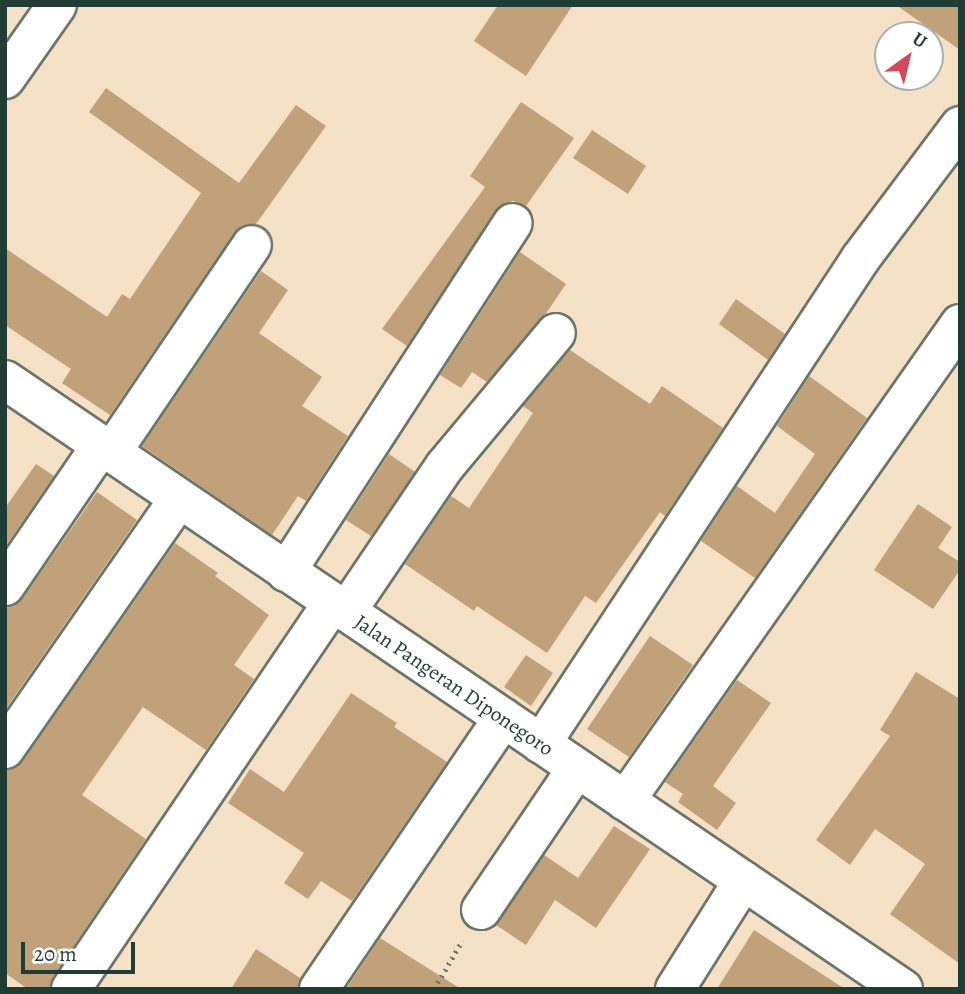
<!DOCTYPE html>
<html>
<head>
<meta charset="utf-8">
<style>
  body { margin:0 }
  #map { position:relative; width:965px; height:994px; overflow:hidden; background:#f5e1c6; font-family:Alegreya,serif }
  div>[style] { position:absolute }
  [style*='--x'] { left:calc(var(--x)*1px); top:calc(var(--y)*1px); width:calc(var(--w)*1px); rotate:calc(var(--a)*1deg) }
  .building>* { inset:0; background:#c0a179 }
  .path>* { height:4.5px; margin-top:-2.25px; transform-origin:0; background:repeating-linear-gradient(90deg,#6a7667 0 2px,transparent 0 7px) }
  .roads { filter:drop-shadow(2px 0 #6a7667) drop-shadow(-2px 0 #6a7667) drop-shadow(0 2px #6a7667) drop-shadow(0 -2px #6a7667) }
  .minor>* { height:38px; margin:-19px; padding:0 19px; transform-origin:19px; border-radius:19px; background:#fff }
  span { translate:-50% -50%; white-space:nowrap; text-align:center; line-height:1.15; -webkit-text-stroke:5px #fff; paint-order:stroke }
  .street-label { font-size:21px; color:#1f3d34 }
  .frame { position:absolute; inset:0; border:7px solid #1f3d34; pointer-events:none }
  .north { position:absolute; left:874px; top:21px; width:70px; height:70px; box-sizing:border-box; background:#fff; border:2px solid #a5b1ae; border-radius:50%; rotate:34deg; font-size:19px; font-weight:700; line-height:28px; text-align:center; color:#1f3d34 }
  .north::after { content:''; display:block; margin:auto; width:24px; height:32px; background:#d1495b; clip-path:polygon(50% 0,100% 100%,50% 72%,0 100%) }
  .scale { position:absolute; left:21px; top:942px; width:114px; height:32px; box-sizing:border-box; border:4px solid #1f3d34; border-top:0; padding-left:9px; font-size:21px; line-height:24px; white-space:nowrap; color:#1f3d34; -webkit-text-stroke:5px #fff; paint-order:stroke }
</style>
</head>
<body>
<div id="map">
  <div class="building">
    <div style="clip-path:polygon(498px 5px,573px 5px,526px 76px,474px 41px)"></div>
    <div style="clip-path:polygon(896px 5px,960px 5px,960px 50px)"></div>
    <div style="clip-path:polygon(106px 88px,239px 183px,296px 105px,326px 126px,256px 224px,243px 225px,234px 233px,110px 415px,62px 383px,71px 369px,5px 325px,5px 248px,107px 317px,122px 294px,130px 299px,201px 193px,89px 112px)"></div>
    <div style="clip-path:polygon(521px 102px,574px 138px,526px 206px,513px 201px,503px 204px,495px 211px,407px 346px,382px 329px,485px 187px,470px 176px)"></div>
    <div style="clip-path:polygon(592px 130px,646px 166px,628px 194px,573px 158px)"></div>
    <div style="clip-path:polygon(520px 252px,566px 284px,545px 315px,487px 382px,472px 372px,461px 388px,440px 375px)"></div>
    <div style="clip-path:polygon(261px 271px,288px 290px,259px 333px,322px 377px,302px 406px,348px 436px,306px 501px,298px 496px,272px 535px,142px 446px)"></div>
    <div style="clip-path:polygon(736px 299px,785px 334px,768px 360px,719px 324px)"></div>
    <div style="clip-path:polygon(570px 350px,650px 404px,662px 386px,723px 428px,665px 516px,660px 512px,596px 603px,585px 596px,547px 653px,477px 606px,474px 611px,405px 564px,451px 496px,469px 508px,533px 413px,523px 406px)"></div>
    <div style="clip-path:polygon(809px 376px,867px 418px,755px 578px,701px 541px,737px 486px,775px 513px,815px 454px,777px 426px)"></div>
    <div style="clip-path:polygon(389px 454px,415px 472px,371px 536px,346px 520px)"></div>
    <div style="clip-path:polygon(36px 464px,54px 476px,5px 547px,5px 508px)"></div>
    <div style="clip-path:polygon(97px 492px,137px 520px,5px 710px,5px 608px,15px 605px,23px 598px)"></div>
    <div style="clip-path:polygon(918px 504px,952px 527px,938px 548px,960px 562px,960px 570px,933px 609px,874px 570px)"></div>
    <div style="clip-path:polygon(175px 543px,218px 573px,215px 576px,269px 615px,234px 665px,254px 679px,206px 750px,143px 707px,82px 795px,146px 839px,53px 977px,49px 989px,28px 989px,5px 973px,5px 771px,15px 768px,23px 761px)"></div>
    <div style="clip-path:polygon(650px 636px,693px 665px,629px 757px,587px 729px)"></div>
    <div style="clip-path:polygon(526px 655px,553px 673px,531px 706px,504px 687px)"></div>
    <div style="clip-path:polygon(916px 672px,960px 699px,960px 964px,890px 914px,925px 864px,875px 829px,850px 865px,816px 840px,890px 736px,880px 730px)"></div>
    <div style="clip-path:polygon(737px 680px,771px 703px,713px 786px,736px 803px,717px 830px,678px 802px,683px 794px,665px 782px)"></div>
    <div style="clip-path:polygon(351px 693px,397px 723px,394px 727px,447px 762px,352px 901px,321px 881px,308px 899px,284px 883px,304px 853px,228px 803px,250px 769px,284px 792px)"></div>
    <div style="clip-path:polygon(614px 826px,650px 849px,596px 928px,555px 900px,526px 945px,496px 925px,544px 855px,578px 878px)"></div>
    <div style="clip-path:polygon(754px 930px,845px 989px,717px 989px)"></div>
    <div style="clip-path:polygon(380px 938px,461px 989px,346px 989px)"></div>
    <div style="clip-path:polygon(256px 949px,300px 978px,297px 989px,231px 989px)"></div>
  </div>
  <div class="path">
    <div style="--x:434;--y:989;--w:56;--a:-59.7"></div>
  </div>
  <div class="roads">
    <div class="minor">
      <div style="--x:5;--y:79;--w:90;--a:-54.9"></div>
      <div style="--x:5;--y:380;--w:1085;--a:34.14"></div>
      <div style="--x:111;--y:453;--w:251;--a:-55.9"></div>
      <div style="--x:286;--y:572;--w:416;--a:-57"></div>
      <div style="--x:5;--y:586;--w:170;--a:-55.6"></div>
      <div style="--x:346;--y:612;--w:176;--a:-55.9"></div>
      <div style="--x:445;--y:466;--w:173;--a:-50.2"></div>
      <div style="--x:541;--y:744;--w:582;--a:-56.64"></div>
      <div style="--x:861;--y:258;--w:165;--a:-53.1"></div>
      <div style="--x:5;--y:749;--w:305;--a:-55.2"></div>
      <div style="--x:625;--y:801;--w:583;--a:-54.92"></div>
      <div style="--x:481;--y:910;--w:171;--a:-55.9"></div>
      <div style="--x:71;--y:989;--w:466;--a:-55.9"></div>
      <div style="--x:319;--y:989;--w:328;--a:-55.8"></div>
      <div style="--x:675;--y:989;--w:128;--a:-57.8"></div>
    </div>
  </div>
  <div class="street-label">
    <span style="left:454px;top:685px;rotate:34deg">Jalan Pangeran Diponegoro</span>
  </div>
  <div class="frame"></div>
  <div class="north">U</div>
  <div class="scale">20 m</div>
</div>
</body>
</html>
